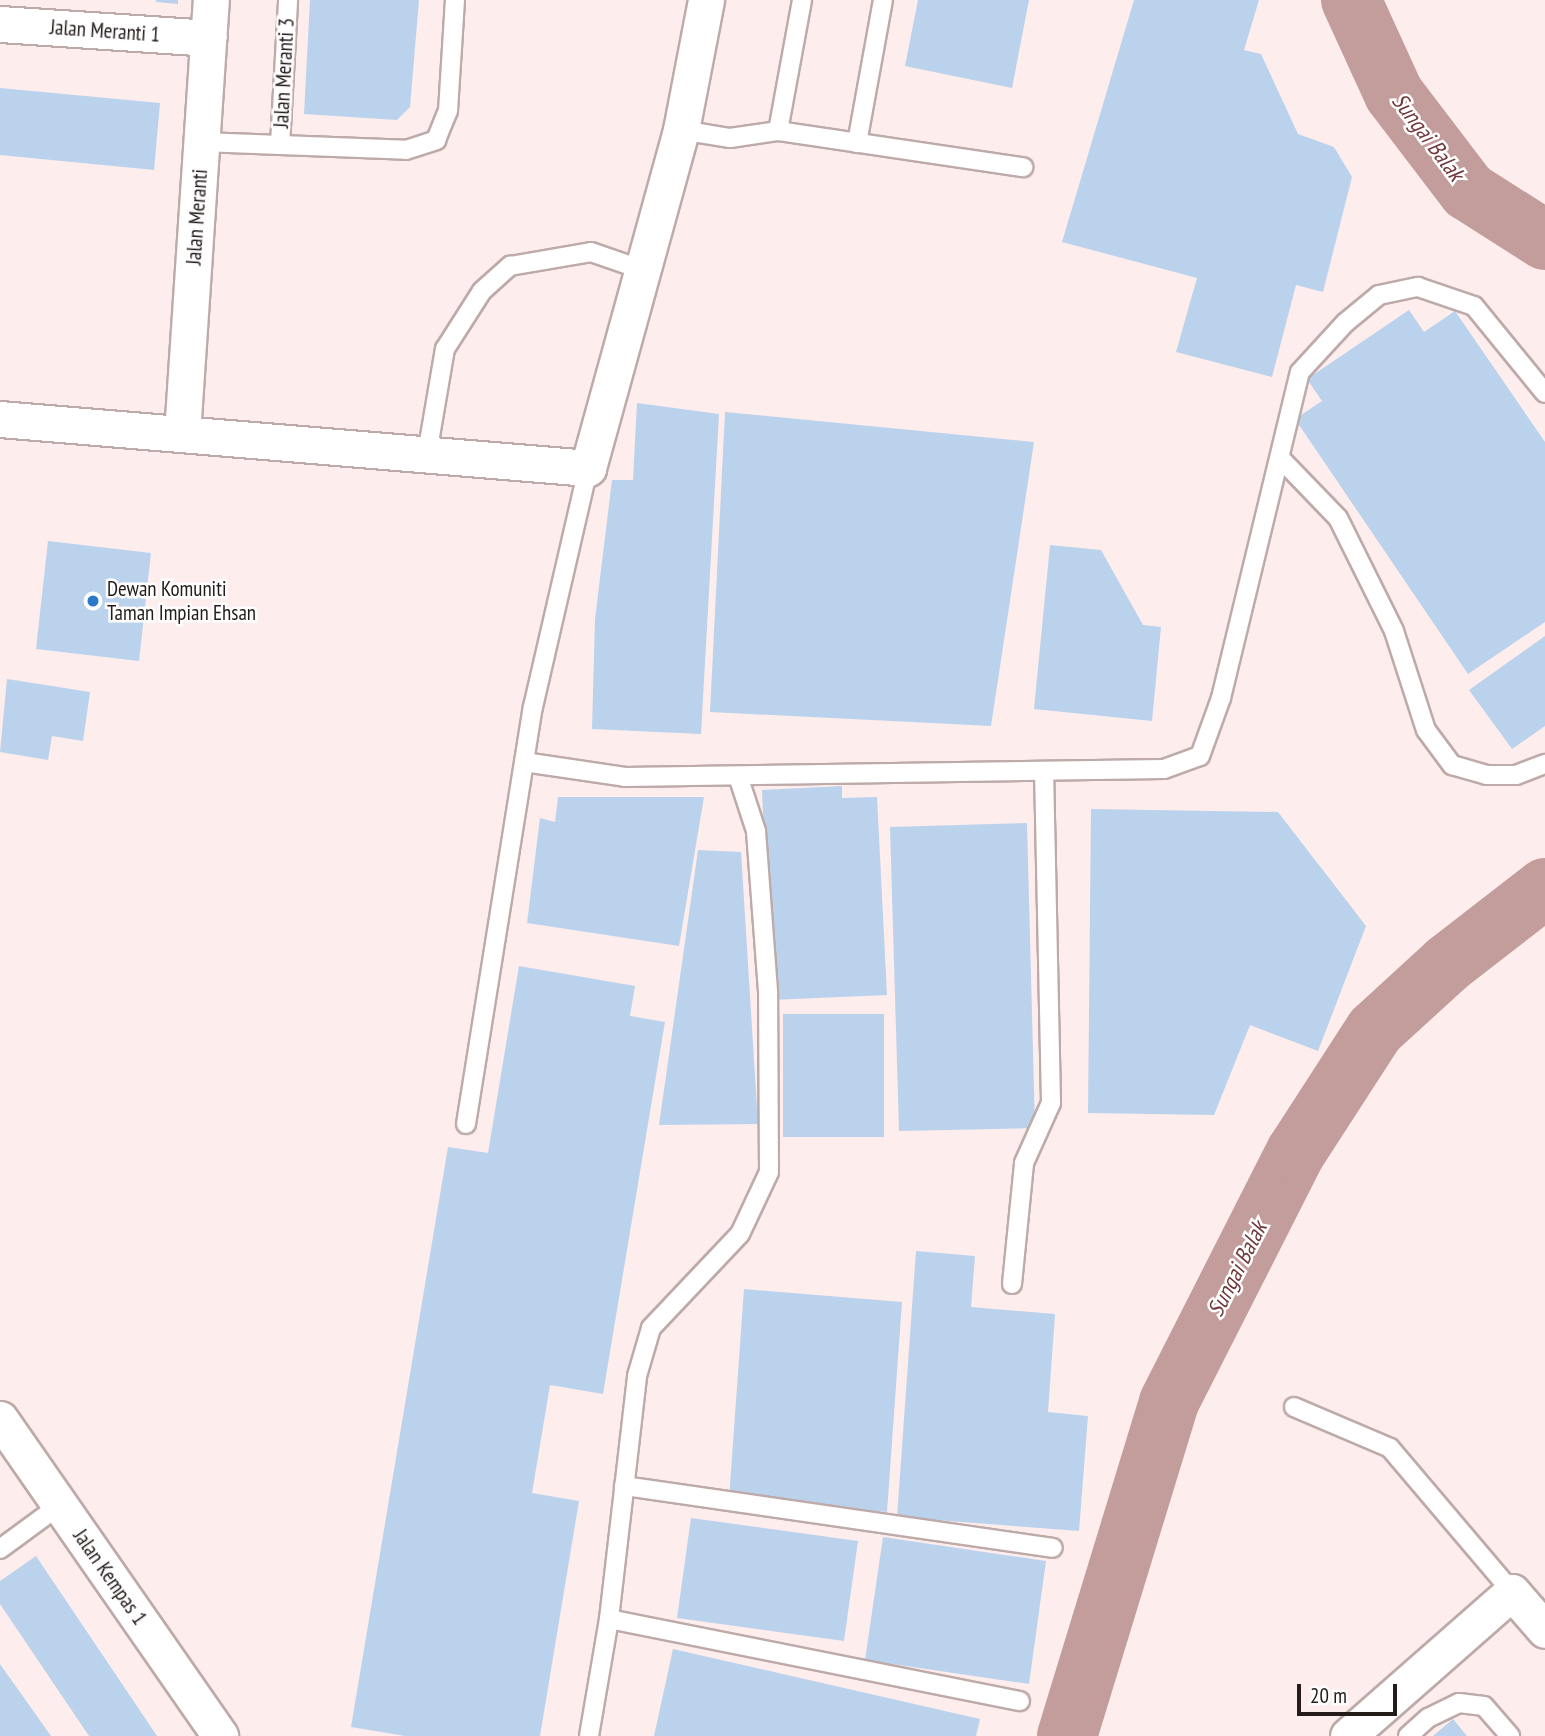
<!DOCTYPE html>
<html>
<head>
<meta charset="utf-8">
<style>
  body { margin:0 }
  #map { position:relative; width:1545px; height:1736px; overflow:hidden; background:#fdedec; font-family:"PT Sans Narrow",sans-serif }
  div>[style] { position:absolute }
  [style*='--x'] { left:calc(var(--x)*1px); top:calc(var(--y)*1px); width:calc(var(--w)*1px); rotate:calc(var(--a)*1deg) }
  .river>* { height:60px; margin:-30px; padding:0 30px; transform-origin:30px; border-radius:30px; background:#c29d9c }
  .building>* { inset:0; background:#bbd2ed }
  .roads { filter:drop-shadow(2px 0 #bdaaa9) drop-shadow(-2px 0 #bdaaa9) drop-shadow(0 2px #bdaaa9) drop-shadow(0 -2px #bdaaa9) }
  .lane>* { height:18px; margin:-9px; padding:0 9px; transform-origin:9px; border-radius:9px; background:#fff }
  .street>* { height:35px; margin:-17.5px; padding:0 17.5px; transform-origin:17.5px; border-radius:17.5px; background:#fff }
  .dots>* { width:19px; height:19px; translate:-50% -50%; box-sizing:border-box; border:4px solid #fefefe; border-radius:50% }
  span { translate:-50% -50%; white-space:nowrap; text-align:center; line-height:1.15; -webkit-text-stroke:5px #fefefe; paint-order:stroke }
  .street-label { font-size:21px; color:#231c1b }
  .poi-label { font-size:21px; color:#231c1b }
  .left { translate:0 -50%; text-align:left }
  .water-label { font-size:23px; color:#6f3a3b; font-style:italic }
  .scale { position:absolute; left:1297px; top:1684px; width:100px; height:32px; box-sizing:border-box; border:4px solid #231c1b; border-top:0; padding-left:9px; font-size:21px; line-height:24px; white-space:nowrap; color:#231c1b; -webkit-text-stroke:5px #fefefe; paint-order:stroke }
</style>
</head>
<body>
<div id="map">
  <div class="river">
    <div style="--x:1351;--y:0;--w:103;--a:65.4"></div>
    <div style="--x:1394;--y:94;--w:122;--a:52.7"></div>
    <div style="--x:1468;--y:191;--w:91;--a:32.5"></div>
    <div style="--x:1067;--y:1736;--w:349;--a:-73"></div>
    <div style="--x:1169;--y:1402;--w:280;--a:-63.1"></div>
    <div style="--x:1296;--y:1152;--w:145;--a:-57.1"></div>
    <div style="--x:1375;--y:1030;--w:98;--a:-42.5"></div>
    <div style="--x:1447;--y:964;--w:124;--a:-37.8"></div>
  </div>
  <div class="building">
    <div style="clip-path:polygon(156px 0,178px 0,178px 4px,156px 2px)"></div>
    <div style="clip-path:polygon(310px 0,419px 0,410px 107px,397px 120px,304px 114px)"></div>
    <div style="clip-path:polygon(918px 0,1029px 0,1012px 88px,905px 66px)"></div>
    <div style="clip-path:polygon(1134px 0,1259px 0,1244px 50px,1261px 54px,1298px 134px,1334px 147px,1352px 177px,1323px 292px,1296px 285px,1272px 377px,1176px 352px,1197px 278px,1062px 242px)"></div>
    <div style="clip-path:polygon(0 88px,160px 103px,154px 170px,0 155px)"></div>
    <div style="clip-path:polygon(1409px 310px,1424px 332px,1455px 311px,1545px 442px,1545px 622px,1468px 674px,1295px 419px,1322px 401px,1307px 379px)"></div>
    <div style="clip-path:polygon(637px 403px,719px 414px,701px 734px,592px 729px,595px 619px,612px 480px,633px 480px)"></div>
    <div style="clip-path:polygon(725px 412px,1034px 442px,991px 726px,710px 712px)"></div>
    <div style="clip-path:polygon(48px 541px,151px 553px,139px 661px,36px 649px)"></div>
    <div style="clip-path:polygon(1050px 545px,1101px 550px,1143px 625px,1161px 627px,1152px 721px,1034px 709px)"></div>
    <div style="clip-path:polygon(1545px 636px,1545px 726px,1512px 749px,1469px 690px)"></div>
    <div style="clip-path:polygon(7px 679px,90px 692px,83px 741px,52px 736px,48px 760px,0 752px)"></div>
    <div style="clip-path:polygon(842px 786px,842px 798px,877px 797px,887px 995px,771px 1000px,762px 790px)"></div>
    <div style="clip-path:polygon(558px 797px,704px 797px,679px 946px,527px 923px,540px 818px,555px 822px)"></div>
    <div style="clip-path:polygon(1091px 809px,1278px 812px,1366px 926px,1318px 1051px,1250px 1025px,1214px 1115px,1088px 1113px)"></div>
    <div style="clip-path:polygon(1027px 823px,1035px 1128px,899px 1131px,890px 827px)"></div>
    <div style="clip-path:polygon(698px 850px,741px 852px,758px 1124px,659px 1125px)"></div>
    <div style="clip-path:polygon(519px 966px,635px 986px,630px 1016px,665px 1022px,603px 1394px,550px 1385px,532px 1493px,579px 1501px,540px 1736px,405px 1736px,351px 1727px,448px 1147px,488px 1153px)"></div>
    <div style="clip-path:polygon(783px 1014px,884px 1014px,884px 1137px,783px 1137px)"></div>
    <div style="clip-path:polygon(916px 1251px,975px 1256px,971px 1307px,1055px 1314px,1048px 1412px,1088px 1416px,1079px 1531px,897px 1517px)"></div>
    <div style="clip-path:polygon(744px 1289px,902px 1302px,887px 1512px,729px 1499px)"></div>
    <div style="clip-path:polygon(691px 1518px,858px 1541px,844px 1641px,677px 1618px)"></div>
    <div style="clip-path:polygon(883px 1537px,1046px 1561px,1029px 1684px,865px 1660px)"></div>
    <div style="clip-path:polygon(36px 1556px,157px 1736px,89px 1736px,0 1604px,0 1581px)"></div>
    <div style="clip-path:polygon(673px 1649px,980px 1719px,976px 1736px,654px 1736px)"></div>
    <div style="clip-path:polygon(0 1664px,51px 1736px,0 1736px)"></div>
    <div style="clip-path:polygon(1453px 1719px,1467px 1736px,1433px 1736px)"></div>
  </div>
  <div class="roads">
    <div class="lane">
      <div style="--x:681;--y:130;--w:50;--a:9.3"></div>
      <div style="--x:730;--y:138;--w:49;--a:-8.3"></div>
      <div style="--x:778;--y:131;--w:133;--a:-79.6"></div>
      <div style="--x:778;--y:131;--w:248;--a:8.4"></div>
      <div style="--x:202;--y:142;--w:204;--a:2.2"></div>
      <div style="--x:406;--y:150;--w:32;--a:-18"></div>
      <div style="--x:436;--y:140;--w:31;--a:-68"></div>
      <div style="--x:448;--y:111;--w:111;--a:-86.4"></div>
      <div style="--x:857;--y:143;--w:145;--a:-79.7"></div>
      <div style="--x:280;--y:145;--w:145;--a:-86.8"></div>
      <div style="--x:427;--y:454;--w:107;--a:-80.3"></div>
      <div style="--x:445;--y:349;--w:69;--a:-57.5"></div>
      <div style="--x:482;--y:291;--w:38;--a:-42"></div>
      <div style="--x:510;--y:266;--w:82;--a:-9.8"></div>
      <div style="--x:591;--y:252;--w:55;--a:19.1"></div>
      <div style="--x:1280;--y:458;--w:83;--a:46"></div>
      <div style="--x:1338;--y:518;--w:126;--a:63.6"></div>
      <div style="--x:1394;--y:631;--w:104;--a:72.1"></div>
      <div style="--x:1426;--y:730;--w:44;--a:53.4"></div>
      <div style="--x:1452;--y:765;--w:35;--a:16"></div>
      <div style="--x:1486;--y:775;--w:30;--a:0"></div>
      <div style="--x:1516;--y:775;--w:31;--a:-21"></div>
      <div style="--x:524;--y:762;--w:102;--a:8.4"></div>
      <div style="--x:625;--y:777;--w:539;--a:-0.85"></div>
      <div style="--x:1164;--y:769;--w:38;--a:-20"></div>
      <div style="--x:1200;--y:756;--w:62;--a:-70.1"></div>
      <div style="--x:1221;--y:698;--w:335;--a:-76.4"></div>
      <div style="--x:1300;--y:372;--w:67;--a:-47.4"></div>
      <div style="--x:1345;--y:323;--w:44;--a:-39.5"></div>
      <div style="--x:1379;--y:295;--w:40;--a:-12"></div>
      <div style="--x:1418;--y:287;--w:59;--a:18.7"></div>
      <div style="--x:1474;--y:306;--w:112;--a:50.8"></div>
      <div style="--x:466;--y:1124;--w:422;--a:-80.9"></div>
      <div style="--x:533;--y:707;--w:245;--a:-77"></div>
      <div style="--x:1012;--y:1284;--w:122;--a:-84.3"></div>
      <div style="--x:1024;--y:1163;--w:66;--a:-65.8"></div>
      <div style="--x:1051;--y:1103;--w:332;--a:-91.2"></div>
      <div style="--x:1294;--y:1407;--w:104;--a:23.1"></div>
      <div style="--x:1390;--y:1448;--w:189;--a:49.7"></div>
      <div style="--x:624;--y:1486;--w:433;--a:8.2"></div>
      <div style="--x:0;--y:1549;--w:74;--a:-36.3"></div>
      <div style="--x:609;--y:1619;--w:419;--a:11.3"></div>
      <div style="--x:589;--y:1736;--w:119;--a:-80.3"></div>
      <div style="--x:609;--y:1619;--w:245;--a:-83.4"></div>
      <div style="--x:637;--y:1376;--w:50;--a:-73.7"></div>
      <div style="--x:651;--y:1328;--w:129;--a:-46.6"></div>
      <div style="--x:740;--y:1234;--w:68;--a:-64.9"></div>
      <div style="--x:769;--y:1172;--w:181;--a:-90.3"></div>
      <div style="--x:768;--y:991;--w:160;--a:-94.3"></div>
      <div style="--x:756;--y:831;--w:58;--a:-108.1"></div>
      <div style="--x:1408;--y:1736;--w:27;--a:-42"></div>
      <div style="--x:1428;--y:1718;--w:34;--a:-26"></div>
      <div style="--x:1459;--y:1703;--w:25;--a:7"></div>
      <div style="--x:1484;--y:1706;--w:40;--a:49"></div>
    </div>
    <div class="street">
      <div style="--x:0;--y:24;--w:209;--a:3.8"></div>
      <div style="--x:0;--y:419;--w:590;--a:4.76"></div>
      <div style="--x:588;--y:468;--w:351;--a:-74.6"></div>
      <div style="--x:681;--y:130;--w:132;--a:-79.1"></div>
      <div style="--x:182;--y:434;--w:435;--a:-86.2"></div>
      <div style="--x:0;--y:1419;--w:386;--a:55.2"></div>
      <div style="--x:1348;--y:1736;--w:218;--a:-41.3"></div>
      <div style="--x:1512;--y:1592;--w:50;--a:49"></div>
    </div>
  </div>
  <div class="dots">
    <div style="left:93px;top:601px;background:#2979c8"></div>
  </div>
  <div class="street-label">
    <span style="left:105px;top:31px;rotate:4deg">Jalan Meranti 1</span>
    <span style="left:284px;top:73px;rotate:-87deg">Jalan Meranti 3</span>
    <span style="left:197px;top:217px;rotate:-86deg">Jalan Meranti</span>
    <span style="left:110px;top:1577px;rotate:55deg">Jalan Kempas 1</span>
  </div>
  <div class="poi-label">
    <span class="left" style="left:107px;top:601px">Dewan Komuniti<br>Taman Impian Ehsan</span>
  </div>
  <div class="water-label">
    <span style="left:1428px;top:137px;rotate:53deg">Sungai Balak</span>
    <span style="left:1237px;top:1269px;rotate:-63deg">Sungai Balak</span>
  </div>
  <div class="scale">20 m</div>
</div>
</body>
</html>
